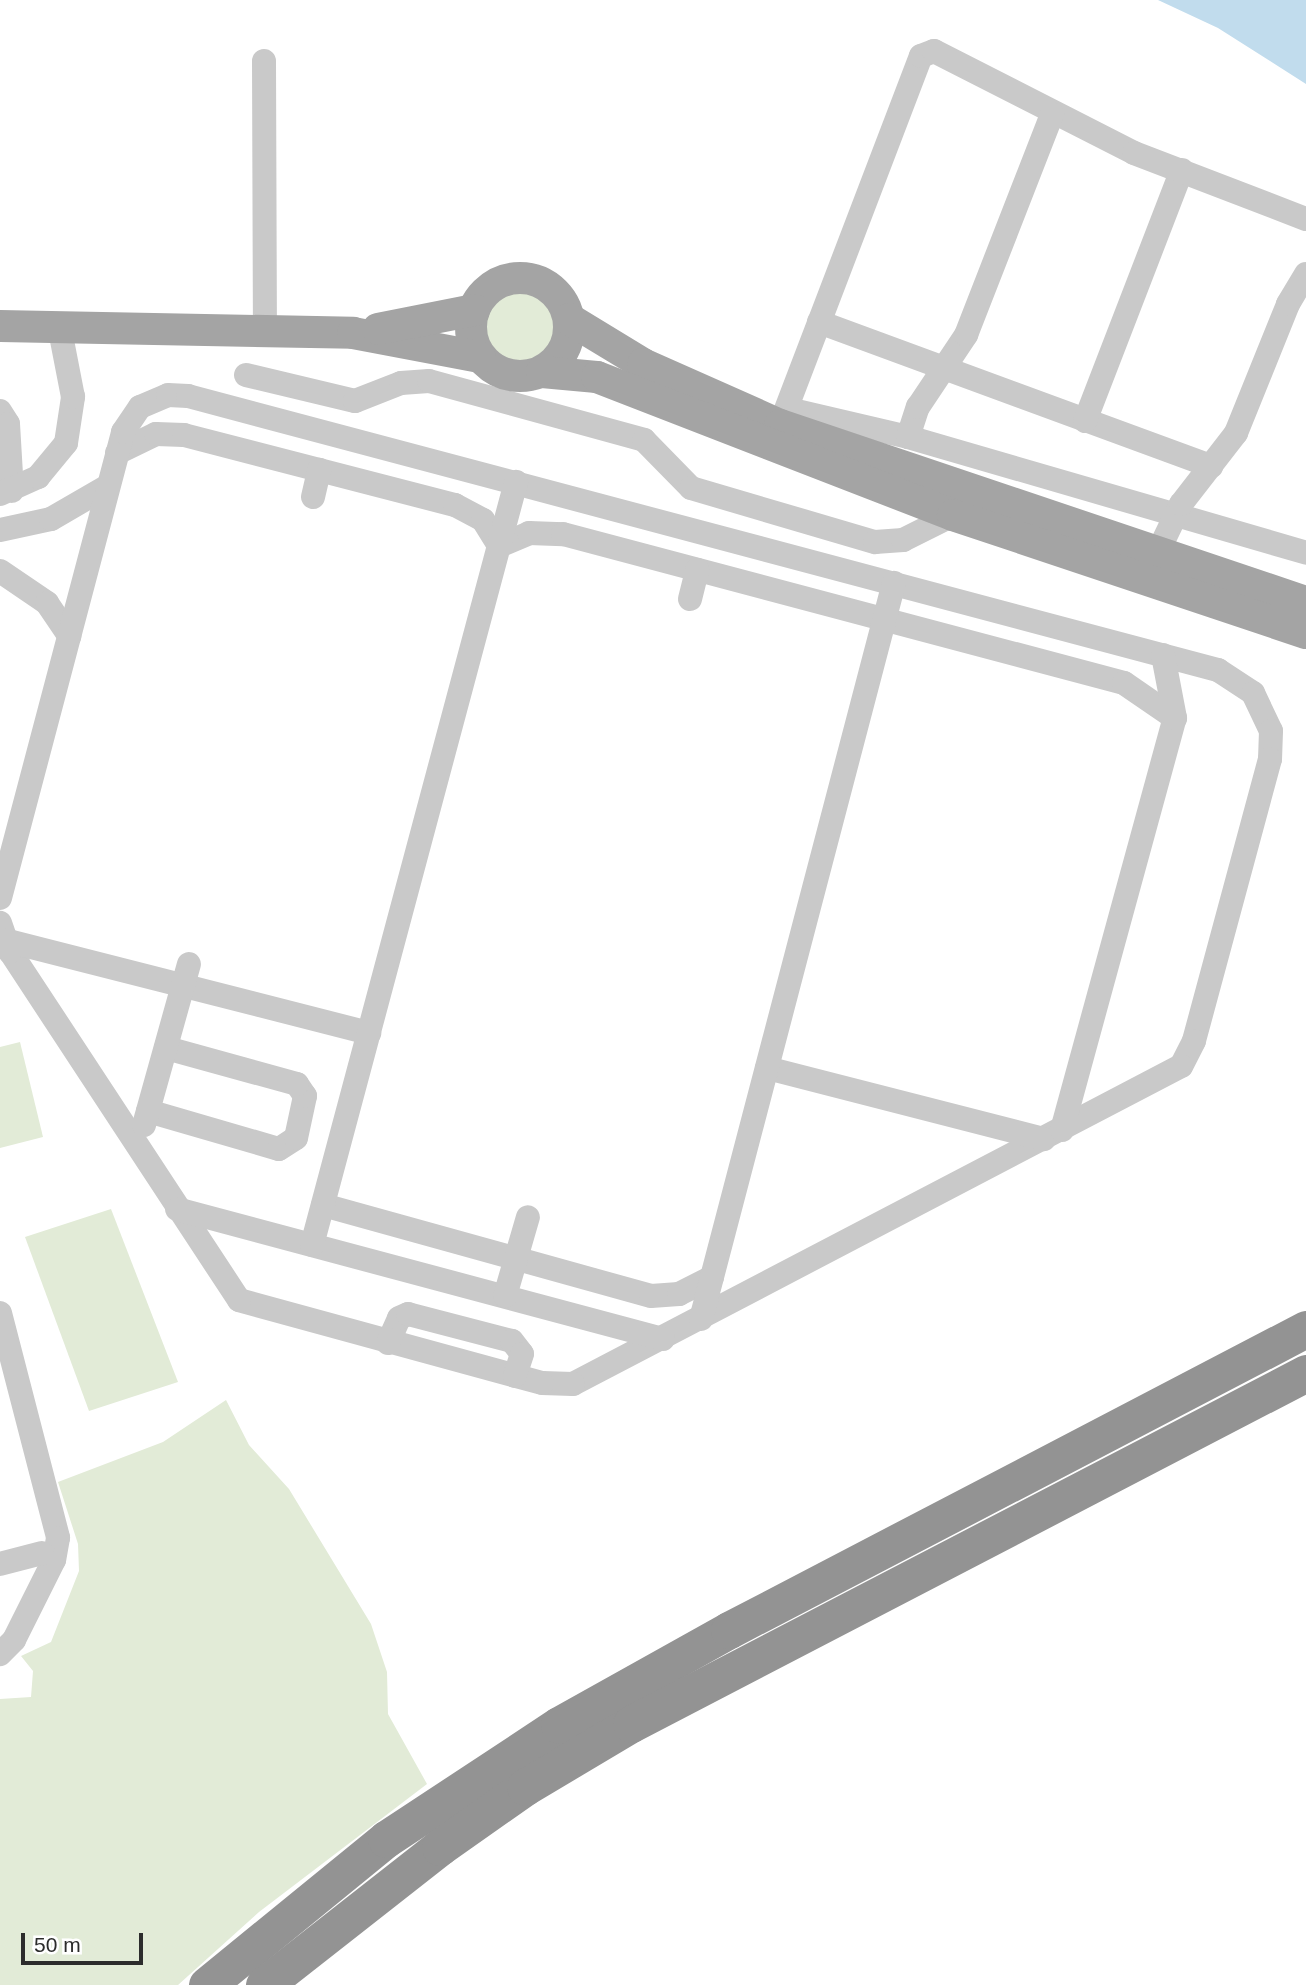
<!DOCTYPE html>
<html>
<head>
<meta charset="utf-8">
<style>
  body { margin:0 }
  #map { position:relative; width:1306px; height:1985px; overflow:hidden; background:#fff; font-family:Helvetica,sans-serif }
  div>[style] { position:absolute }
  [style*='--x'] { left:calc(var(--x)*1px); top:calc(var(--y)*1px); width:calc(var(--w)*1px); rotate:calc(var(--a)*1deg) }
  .green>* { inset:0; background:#e2ebd7 }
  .round { border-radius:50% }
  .water>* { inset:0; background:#c1dced }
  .minor>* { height:24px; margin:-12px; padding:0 12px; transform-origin:12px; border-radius:12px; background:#c9c9c9 }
  .major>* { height:32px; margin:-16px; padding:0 16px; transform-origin:16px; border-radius:16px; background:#a4a4a4 }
  .major>.ring { margin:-16px; padding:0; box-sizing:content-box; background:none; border:32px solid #a4a4a4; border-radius:50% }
  .highway>* { height:37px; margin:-18.5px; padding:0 18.5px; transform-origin:18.5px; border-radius:18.5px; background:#939393 }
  span { translate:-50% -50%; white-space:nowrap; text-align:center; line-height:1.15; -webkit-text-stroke:7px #fff; paint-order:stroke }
  .scale { position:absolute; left:21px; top:1933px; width:122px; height:32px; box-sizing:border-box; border:4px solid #2c2c2c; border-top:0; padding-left:9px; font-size:21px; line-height:24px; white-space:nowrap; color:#2c2c2c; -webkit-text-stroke:5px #fff; paint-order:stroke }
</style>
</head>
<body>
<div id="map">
  <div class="green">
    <div class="round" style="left:481px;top:288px;width:78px;height:78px"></div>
    <div style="clip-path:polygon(20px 1042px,43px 1137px,0 1148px,0 1047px)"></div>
    <div style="clip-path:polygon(111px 1209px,178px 1382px,89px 1411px,25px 1237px)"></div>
    <div style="clip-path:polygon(226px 1400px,249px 1445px,289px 1489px,371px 1624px,387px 1672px,388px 1714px,427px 1784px,259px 1912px,178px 1985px,0 1985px,0 1699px,31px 1697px,33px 1671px,21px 1656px,51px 1642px,79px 1571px,78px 1544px,58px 1482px,163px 1442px)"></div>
  </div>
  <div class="water">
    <div style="clip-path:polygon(1158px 0,1306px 0,1306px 84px,1218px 28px)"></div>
  </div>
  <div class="minor">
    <div style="--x:264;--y:61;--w:271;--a:89.8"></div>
    <div style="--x:819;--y:322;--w:418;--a:20.2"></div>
    <div style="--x:246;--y:375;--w:112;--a:13.4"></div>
    <div style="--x:355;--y:401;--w:49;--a:-21.4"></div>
    <div style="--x:401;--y:383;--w:28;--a:-4"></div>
    <div style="--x:429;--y:381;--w:223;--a:15.3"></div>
    <div style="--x:644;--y:440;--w:67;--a:45.6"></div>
    <div style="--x:691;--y:488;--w:192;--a:16.4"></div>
    <div style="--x:875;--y:542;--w:28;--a:-4"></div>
    <div style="--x:903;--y:540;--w:56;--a:-26.6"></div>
    <div style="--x:788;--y:409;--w:123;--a:13.1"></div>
    <div style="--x:908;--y:437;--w:415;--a:16.2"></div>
    <div style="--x:0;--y:411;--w:15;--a:58"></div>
    <div style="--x:8;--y:424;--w:67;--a:86.6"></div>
    <div style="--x:1085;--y:421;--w:269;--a:-68.9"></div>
    <div style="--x:780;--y:425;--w:395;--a:-69.1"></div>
    <div style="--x:921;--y:56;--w:14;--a:-21"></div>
    <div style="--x:934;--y:51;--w:225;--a:27"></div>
    <div style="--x:1134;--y:153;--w:184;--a:21"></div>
    <div style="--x:908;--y:437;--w:32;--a:-72"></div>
    <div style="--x:918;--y:407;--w:87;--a:-56.3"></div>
    <div style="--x:966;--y:335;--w:237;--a:-68.7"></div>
    <div style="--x:117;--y:453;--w:43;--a:-26"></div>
    <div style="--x:156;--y:434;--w:28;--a:2"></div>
    <div style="--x:184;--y:435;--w:280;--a:14.5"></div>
    <div style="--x:455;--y:505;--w:32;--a:28"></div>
    <div style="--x:483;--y:520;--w:31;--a:58"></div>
    <div style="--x:499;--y:546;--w:33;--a:-23"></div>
    <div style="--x:529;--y:533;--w:34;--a:2"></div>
    <div style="--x:563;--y:534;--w:580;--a:14.87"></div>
    <div style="--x:1124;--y:683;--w:62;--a:34.5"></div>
    <div style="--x:0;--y:494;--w:42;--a:-24.1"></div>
    <div style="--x:38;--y:477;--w:44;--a:-50.5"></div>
    <div style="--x:66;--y:443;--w:47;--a:-81.3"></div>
    <div style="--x:73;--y:397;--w:68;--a:-101"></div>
    <div style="--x:313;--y:497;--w:28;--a:-77"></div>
    <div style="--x:0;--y:530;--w:52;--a:-12.2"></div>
    <div style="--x:51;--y:519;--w:66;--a:-30.1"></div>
    <div style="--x:1157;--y:554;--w:55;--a:-64.4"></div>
    <div style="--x:1181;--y:504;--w:90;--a:-52.2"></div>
    <div style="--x:1236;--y:433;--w:139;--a:-68"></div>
    <div style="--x:1288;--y:304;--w:35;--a:-59"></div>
    <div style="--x:0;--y:571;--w:57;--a:34.2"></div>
    <div style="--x:47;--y:603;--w:40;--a:56"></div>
    <div style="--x:690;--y:599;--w:30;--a:-76"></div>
    <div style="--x:0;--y:898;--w:482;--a:-75.2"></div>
    <div style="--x:123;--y:432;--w:30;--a:-56"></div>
    <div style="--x:140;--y:407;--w:30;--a:-23"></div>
    <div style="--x:168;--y:395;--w:20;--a:3"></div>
    <div style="--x:188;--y:396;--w:1066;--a:14.9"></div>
    <div style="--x:1218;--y:670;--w:42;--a:33.3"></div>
    <div style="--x:1253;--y:693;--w:42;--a:64.7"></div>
    <div style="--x:1271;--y:731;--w:28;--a:92"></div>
    <div style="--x:1270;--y:759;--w:292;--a:105.1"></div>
    <div style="--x:1194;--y:1041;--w:28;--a:117"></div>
    <div style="--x:1181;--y:1066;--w:686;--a:152.39"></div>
    <div style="--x:573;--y:1384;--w:31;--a:-178"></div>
    <div style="--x:542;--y:1383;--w:314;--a:-164.7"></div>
    <div style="--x:239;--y:1300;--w:417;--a:-123.3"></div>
    <div style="--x:10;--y:952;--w:31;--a:-109"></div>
    <div style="--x:4;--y:940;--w:377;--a:14.3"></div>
    <div style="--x:767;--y:1068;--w:286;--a:14.4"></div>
    <div style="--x:148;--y:1111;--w:136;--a:16.2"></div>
    <div style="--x:279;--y:1149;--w:20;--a:-33"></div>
    <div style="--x:296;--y:1138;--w:43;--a:-77.9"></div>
    <div style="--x:305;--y:1096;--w:14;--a:-124"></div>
    <div style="--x:297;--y:1084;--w:136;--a:-164.6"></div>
    <div style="--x:144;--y:1125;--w:167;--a:-74.4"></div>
    <div style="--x:1062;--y:1130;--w:427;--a:-74.7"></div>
    <div style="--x:1175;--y:718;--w:64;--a:-100.8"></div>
    <div style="--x:323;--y:1205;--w:340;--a:15.5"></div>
    <div style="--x:651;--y:1296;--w:28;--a:-4"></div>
    <div style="--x:679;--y:1294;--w:37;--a:-27"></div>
    <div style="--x:177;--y:1209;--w:503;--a:14.98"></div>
    <div style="--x:312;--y:1245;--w:790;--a:-75.03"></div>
    <div style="--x:505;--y:1296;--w:82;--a:-73.8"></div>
    <div style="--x:0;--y:1313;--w:232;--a:75.5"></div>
    <div style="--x:58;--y:1538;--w:22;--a:100"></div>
    <div style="--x:54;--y:1560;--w:89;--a:116.6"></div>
    <div style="--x:14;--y:1640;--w:20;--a:135"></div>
    <div style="--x:701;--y:1319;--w:761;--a:-75.31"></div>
    <div style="--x:388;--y:1343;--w:27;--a:-66"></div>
    <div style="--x:399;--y:1318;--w:10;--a:-24"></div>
    <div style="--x:408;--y:1314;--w:107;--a:14.6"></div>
    <div style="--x:512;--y:1341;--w:16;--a:52"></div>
    <div style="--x:522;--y:1354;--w:23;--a:108"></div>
    <div style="--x:0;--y:1564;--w:43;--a:-14.7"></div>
  </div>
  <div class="major">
    <div class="ring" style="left:471px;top:278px;width:66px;height:66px"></div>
    <div style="--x:569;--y:319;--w:87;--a:31.3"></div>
    <div style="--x:643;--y:364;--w:150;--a:24"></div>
    <div style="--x:780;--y:425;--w:555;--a:18.6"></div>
    <div style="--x:0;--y:326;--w:353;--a:1.1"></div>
    <div style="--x:353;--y:333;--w:129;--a:10.7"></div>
    <div style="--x:378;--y:329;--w:98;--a:-11.2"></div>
    <div style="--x:542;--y:372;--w:55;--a:5.2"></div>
    <div style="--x:597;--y:377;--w:382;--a:21.2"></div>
    <div style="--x:953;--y:515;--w:372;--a:18.5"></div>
  </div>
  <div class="highway">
    <div style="--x:207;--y:1985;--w:231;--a:-39.2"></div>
    <div style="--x:386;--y:1839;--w:207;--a:-33.4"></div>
    <div style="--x:559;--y:1725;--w:195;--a:-29.2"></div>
    <div style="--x:729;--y:1630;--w:651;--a:-27.55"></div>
    <div style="--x:264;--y:1985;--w:224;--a:-38.1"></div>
    <div style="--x:440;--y:1847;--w:104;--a:-35.2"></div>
    <div style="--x:525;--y:1787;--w:123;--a:-30.7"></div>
    <div style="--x:631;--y:1724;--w:761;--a:-27.47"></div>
  </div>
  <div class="scale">50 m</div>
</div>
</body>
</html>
